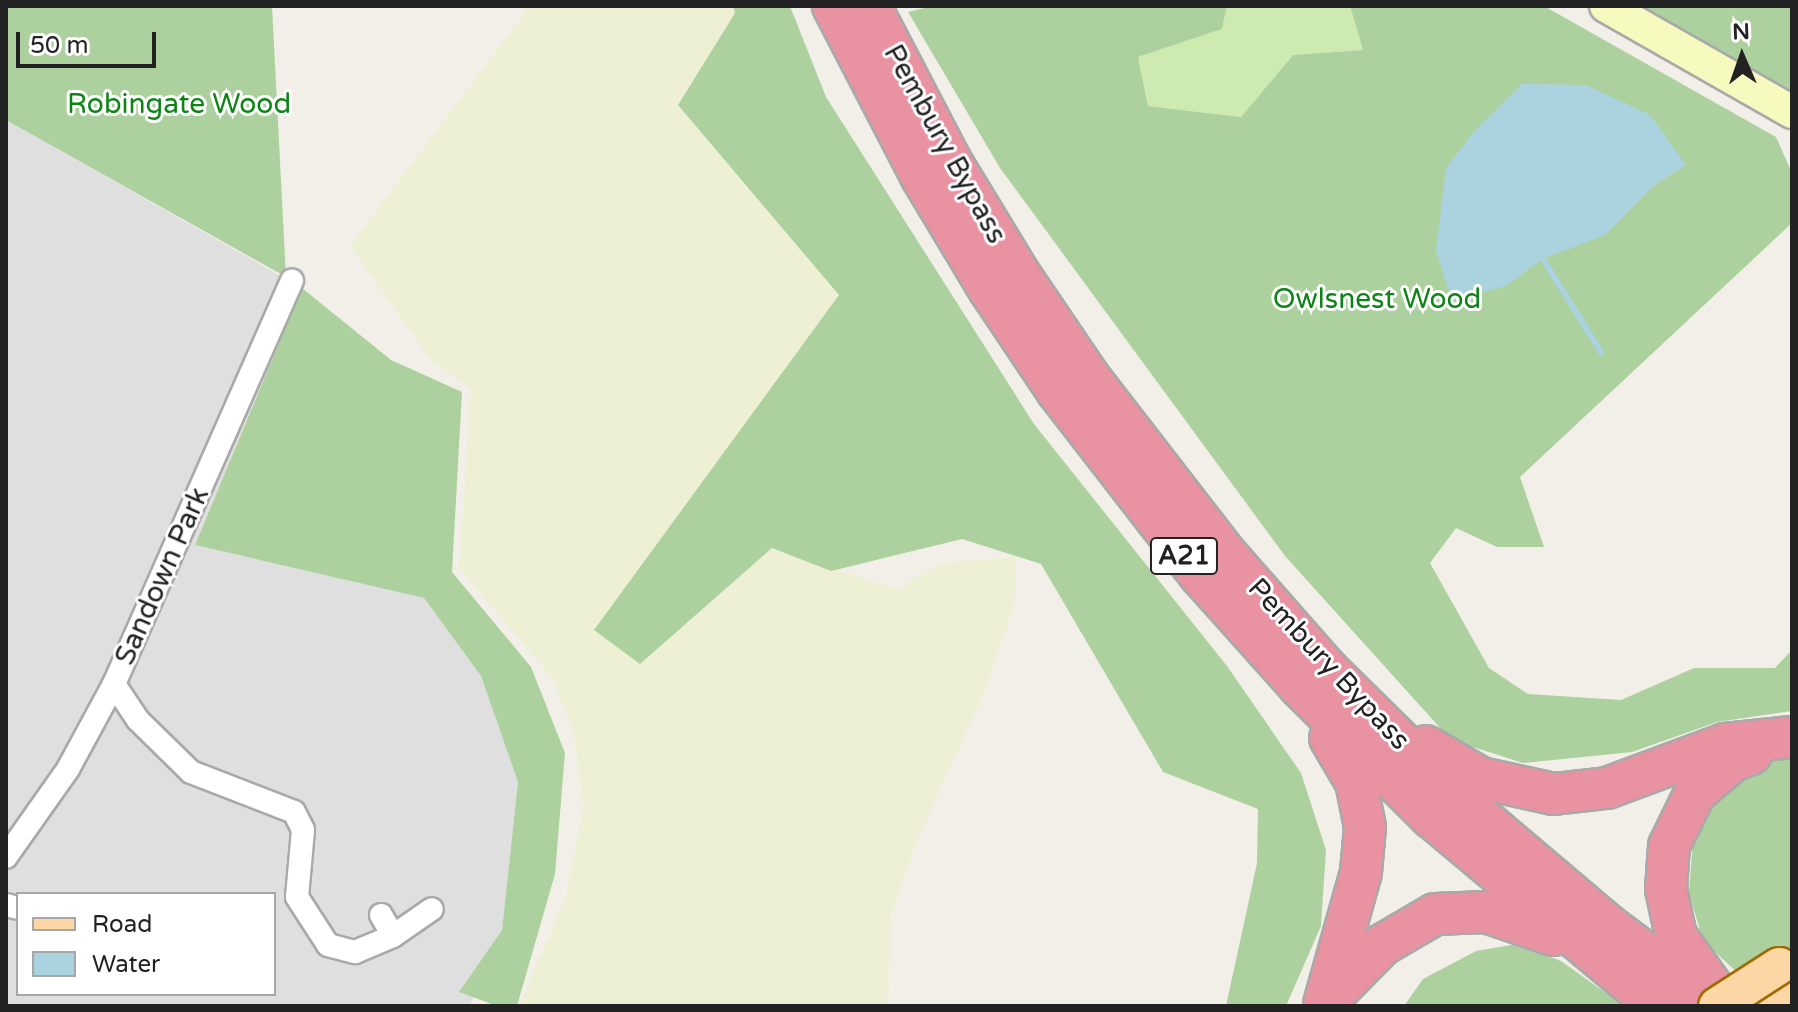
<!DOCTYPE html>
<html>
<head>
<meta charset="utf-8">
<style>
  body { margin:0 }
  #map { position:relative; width:1798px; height:1012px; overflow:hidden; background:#f2efe9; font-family:"Varela Round",sans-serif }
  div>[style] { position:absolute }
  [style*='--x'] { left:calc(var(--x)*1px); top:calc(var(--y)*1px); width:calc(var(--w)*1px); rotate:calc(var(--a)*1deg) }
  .residential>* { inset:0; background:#e0dfdf }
  .farmland>* { inset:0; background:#eef0d5 }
  .grass>* { inset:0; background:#cdebb0 }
  .forest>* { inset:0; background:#add19e }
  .water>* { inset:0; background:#aad3df }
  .stream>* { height:6px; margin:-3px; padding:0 3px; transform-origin:3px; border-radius:3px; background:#aad3df }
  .roads { filter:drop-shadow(2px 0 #a9a9a9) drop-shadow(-2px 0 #a9a9a9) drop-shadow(0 2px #a9a9a9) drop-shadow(0 -2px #a9a9a9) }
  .street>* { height:22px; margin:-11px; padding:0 11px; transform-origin:11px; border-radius:11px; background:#fff }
  .secondary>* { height:32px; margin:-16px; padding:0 16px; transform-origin:16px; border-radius:16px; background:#f7fabf }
  .primary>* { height:36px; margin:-18px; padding:0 18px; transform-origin:18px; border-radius:18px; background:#fcd6a4 }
  .highway>* { height:40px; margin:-20px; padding:0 20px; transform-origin:20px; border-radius:20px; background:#e892a2 }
  .bridges { filter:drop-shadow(2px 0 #a06b00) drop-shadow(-2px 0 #a06b00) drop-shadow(0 2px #a06b00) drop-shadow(0 -2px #a06b00) }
  .primary-bridge>* { height:36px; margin:-18px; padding:0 18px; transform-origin:18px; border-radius:18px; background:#fcd6a4 }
  span { translate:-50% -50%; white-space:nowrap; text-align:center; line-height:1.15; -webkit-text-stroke:6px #fff; paint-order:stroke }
  .shield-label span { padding:2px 6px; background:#fff; border:2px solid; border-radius:6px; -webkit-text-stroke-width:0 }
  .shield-label { font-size:26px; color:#222; font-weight:700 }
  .park-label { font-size:28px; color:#0c8416 }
  .street-label { font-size:28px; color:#222 }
  .frame { position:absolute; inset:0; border:8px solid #222; pointer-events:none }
  .legend { position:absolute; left:16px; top:892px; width:260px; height:104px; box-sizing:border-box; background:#fff; border:2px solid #a7a7a7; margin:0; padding:10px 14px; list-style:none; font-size:24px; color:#222 }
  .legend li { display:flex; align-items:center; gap:16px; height:40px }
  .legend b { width:40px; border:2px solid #a7a7a7 }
  .north { position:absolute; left:1702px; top:16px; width:80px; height:80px; -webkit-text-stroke:6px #fff; paint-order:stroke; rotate:358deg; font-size:22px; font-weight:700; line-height:32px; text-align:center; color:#222 }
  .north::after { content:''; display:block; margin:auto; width:28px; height:36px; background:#222; clip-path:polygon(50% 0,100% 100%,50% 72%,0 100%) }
  .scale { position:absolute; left:16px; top:32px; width:140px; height:36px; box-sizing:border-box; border:4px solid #222; border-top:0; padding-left:10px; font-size:24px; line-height:28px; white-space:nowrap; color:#222; -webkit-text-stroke:6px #fff; paint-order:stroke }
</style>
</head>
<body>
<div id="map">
  <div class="residential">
    <div style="clip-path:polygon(evenodd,6px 120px,302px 288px,195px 545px,424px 598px,481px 676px,518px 782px,502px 930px,460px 991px,474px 997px,469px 1006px,6px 1006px,6px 120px,18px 894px,274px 894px,274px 994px,18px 994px,18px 894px)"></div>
  </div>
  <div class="farmland">
    <div style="clip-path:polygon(530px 6px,733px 6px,735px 13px,678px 105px,839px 295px,595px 630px,640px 664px,772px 548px,897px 589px,941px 564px,1017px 556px,1014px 606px,985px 691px,917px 841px,891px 916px,888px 1006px,519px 1006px,566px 897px,583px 807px,574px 736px,553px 679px,459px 568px,471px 389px,432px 362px,350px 246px)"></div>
  </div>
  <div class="grass">
    <div style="clip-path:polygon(1227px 6px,1350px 6px,1363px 50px,1293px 55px,1241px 117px,1148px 106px,1138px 57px,1222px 29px)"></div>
  </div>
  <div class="forest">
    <div style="clip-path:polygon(6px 6px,272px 6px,286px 277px,6px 120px)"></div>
    <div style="clip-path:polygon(733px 6px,790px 6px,826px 97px,1034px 424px,1227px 666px,1301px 773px,1326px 850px,1321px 926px,1286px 1006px,1226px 1006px,1257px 863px,1258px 809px,1163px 772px,1041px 564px,962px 539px,831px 571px,772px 548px,640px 664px,594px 630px,839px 295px,678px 105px,735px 13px)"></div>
    <div style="clip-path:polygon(933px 6px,1227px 6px,1222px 29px,1138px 57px,1148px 106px,1241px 117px,1293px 55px,1363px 50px,1350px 6px,1544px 6px,1776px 137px,1792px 173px,1792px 223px,1520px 477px,1544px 547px,1497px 547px,1456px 528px,1430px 563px,1489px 668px,1528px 694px,1621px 700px,1694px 668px,1775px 668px,1792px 650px,1792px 711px,1717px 722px,1632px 752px,1523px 763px,1451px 740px,1285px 556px,1000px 168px,908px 12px)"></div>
    <div style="clip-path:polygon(1633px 6px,1792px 6px,1792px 99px,1675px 27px)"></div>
    <div style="clip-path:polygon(302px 288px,391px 360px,462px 392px,452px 572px,531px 667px,565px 753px,555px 874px,517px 1006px,497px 1006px,459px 992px,502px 930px,518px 782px,481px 676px,424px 598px,195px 545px)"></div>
    <div style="clip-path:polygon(1792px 755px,1792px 1006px,1774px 1006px,1703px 941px,1689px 892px,1693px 841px,1719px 793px,1769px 761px)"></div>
    <div style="clip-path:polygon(1517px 944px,1561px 961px,1624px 1006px,1404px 1006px,1423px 979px,1476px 951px)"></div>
  </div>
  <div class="water">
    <div style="clip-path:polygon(1522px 84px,1586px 85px,1650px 115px,1686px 165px,1653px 186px,1605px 235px,1542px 259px,1506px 286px,1452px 300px,1436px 251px,1446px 168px,1475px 130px)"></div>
  </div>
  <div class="stream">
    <div style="--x:1543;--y:259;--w:110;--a:58.1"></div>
  </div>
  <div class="roads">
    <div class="street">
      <div style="--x:114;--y:684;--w:43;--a:56.3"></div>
      <div style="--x:138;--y:720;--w:74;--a:44.5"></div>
      <div style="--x:191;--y:772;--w:110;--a:21.2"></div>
      <div style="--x:294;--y:812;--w:20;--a:63"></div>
      <div style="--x:303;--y:830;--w:67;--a:95.1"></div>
      <div style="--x:297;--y:897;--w:57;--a:57.1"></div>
      <div style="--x:328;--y:945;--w:28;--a:15"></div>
      <div style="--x:355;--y:952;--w:41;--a:-22.8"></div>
      <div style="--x:393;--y:936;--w:47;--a:-34.7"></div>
      <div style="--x:6;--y:857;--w:108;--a:-54.8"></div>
      <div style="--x:68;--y:769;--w:97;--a:-61.6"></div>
      <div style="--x:114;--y:684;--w:441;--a:-66.2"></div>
      <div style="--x:6;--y:905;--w:12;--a:14"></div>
      <div style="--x:381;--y:915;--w:24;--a:60"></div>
    </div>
    <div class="secondary">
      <div style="--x:1606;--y:6;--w:214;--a:29.7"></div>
    </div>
    <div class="primary">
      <div style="--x:1757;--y:1006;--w:42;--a:-33.3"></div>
    </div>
    <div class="highway">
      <div style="--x:833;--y:6;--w:191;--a:62.6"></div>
      <div style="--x:921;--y:176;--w:132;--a:59"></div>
      <div style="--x:989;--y:289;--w:124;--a:56.2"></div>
      <div style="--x:1058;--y:392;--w:232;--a:52.2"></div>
      <div style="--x:1200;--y:575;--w:150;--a:48.2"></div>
      <div style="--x:1300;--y:687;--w:185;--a:44.8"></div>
      <div style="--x:1431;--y:817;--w:295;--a:39.9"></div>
      <div style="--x:870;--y:6;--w:174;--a:62.5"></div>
      <div style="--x:950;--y:160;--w:135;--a:58.7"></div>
      <div style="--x:1020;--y:275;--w:123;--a:55.9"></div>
      <div style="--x:1089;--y:377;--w:222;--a:52.3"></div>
      <div style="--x:1225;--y:553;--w:152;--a:48.7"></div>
      <div style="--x:1325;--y:667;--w:187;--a:44.6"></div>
      <div style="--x:1458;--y:798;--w:198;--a:40.3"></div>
      <div style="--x:1609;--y:926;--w:134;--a:36.8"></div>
      <div style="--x:1426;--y:746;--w:64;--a:30.2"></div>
      <div style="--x:1481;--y:778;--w:75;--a:12.4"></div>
      <div style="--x:1554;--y:794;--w:53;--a:-6.5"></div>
      <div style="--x:1607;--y:788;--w:126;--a:-20.4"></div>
      <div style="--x:1725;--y:744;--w:67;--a:-6"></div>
      <div style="--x:1715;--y:991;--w:67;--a:-125.3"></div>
      <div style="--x:1676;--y:936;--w:48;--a:-102"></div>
      <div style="--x:1666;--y:889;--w:43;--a:-86"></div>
      <div style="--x:1669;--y:846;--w:59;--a:-63.9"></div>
      <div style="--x:1695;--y:793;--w:51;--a:-40.2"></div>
      <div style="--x:1734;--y:760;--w:18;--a:-19"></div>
      <div style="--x:1326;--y:1002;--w:80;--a:-45.5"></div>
      <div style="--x:1382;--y:945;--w:61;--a:-30.3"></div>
      <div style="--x:1435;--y:914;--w:51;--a:-2.2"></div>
      <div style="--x:1486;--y:912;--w:71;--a:18.9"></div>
      <div style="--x:1324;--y:1004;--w:137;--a:-74.3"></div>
      <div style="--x:1361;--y:872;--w:45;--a:-84.9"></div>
      <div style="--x:1365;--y:827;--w:46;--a:-101.3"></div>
      <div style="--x:1356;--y:782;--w:51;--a:-120.6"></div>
    </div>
  </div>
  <div class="bridges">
    <div class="primary-bridge">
      <div style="--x:1717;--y:1006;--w:74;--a:-32.8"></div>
    </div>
  </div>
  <div class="shield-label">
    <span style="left:1184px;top:556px">A21</span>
  </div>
  <div class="park-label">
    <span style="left:179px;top:104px">Robingate Wood</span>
    <span style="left:1377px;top:299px">Owlsnest Wood</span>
  </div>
  <div class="street-label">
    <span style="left:945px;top:144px;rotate:61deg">Pembury Bypass</span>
    <span style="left:162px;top:576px;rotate:-66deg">Sandown Park</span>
    <span style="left:1329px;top:664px;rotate:47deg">Pembury Bypass</span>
  </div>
  <div class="frame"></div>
  <ul class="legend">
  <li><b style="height:10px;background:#fcd6a4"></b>Road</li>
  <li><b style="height:22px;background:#aad3df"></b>Water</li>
  </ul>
  <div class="north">N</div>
  <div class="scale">50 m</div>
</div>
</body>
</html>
